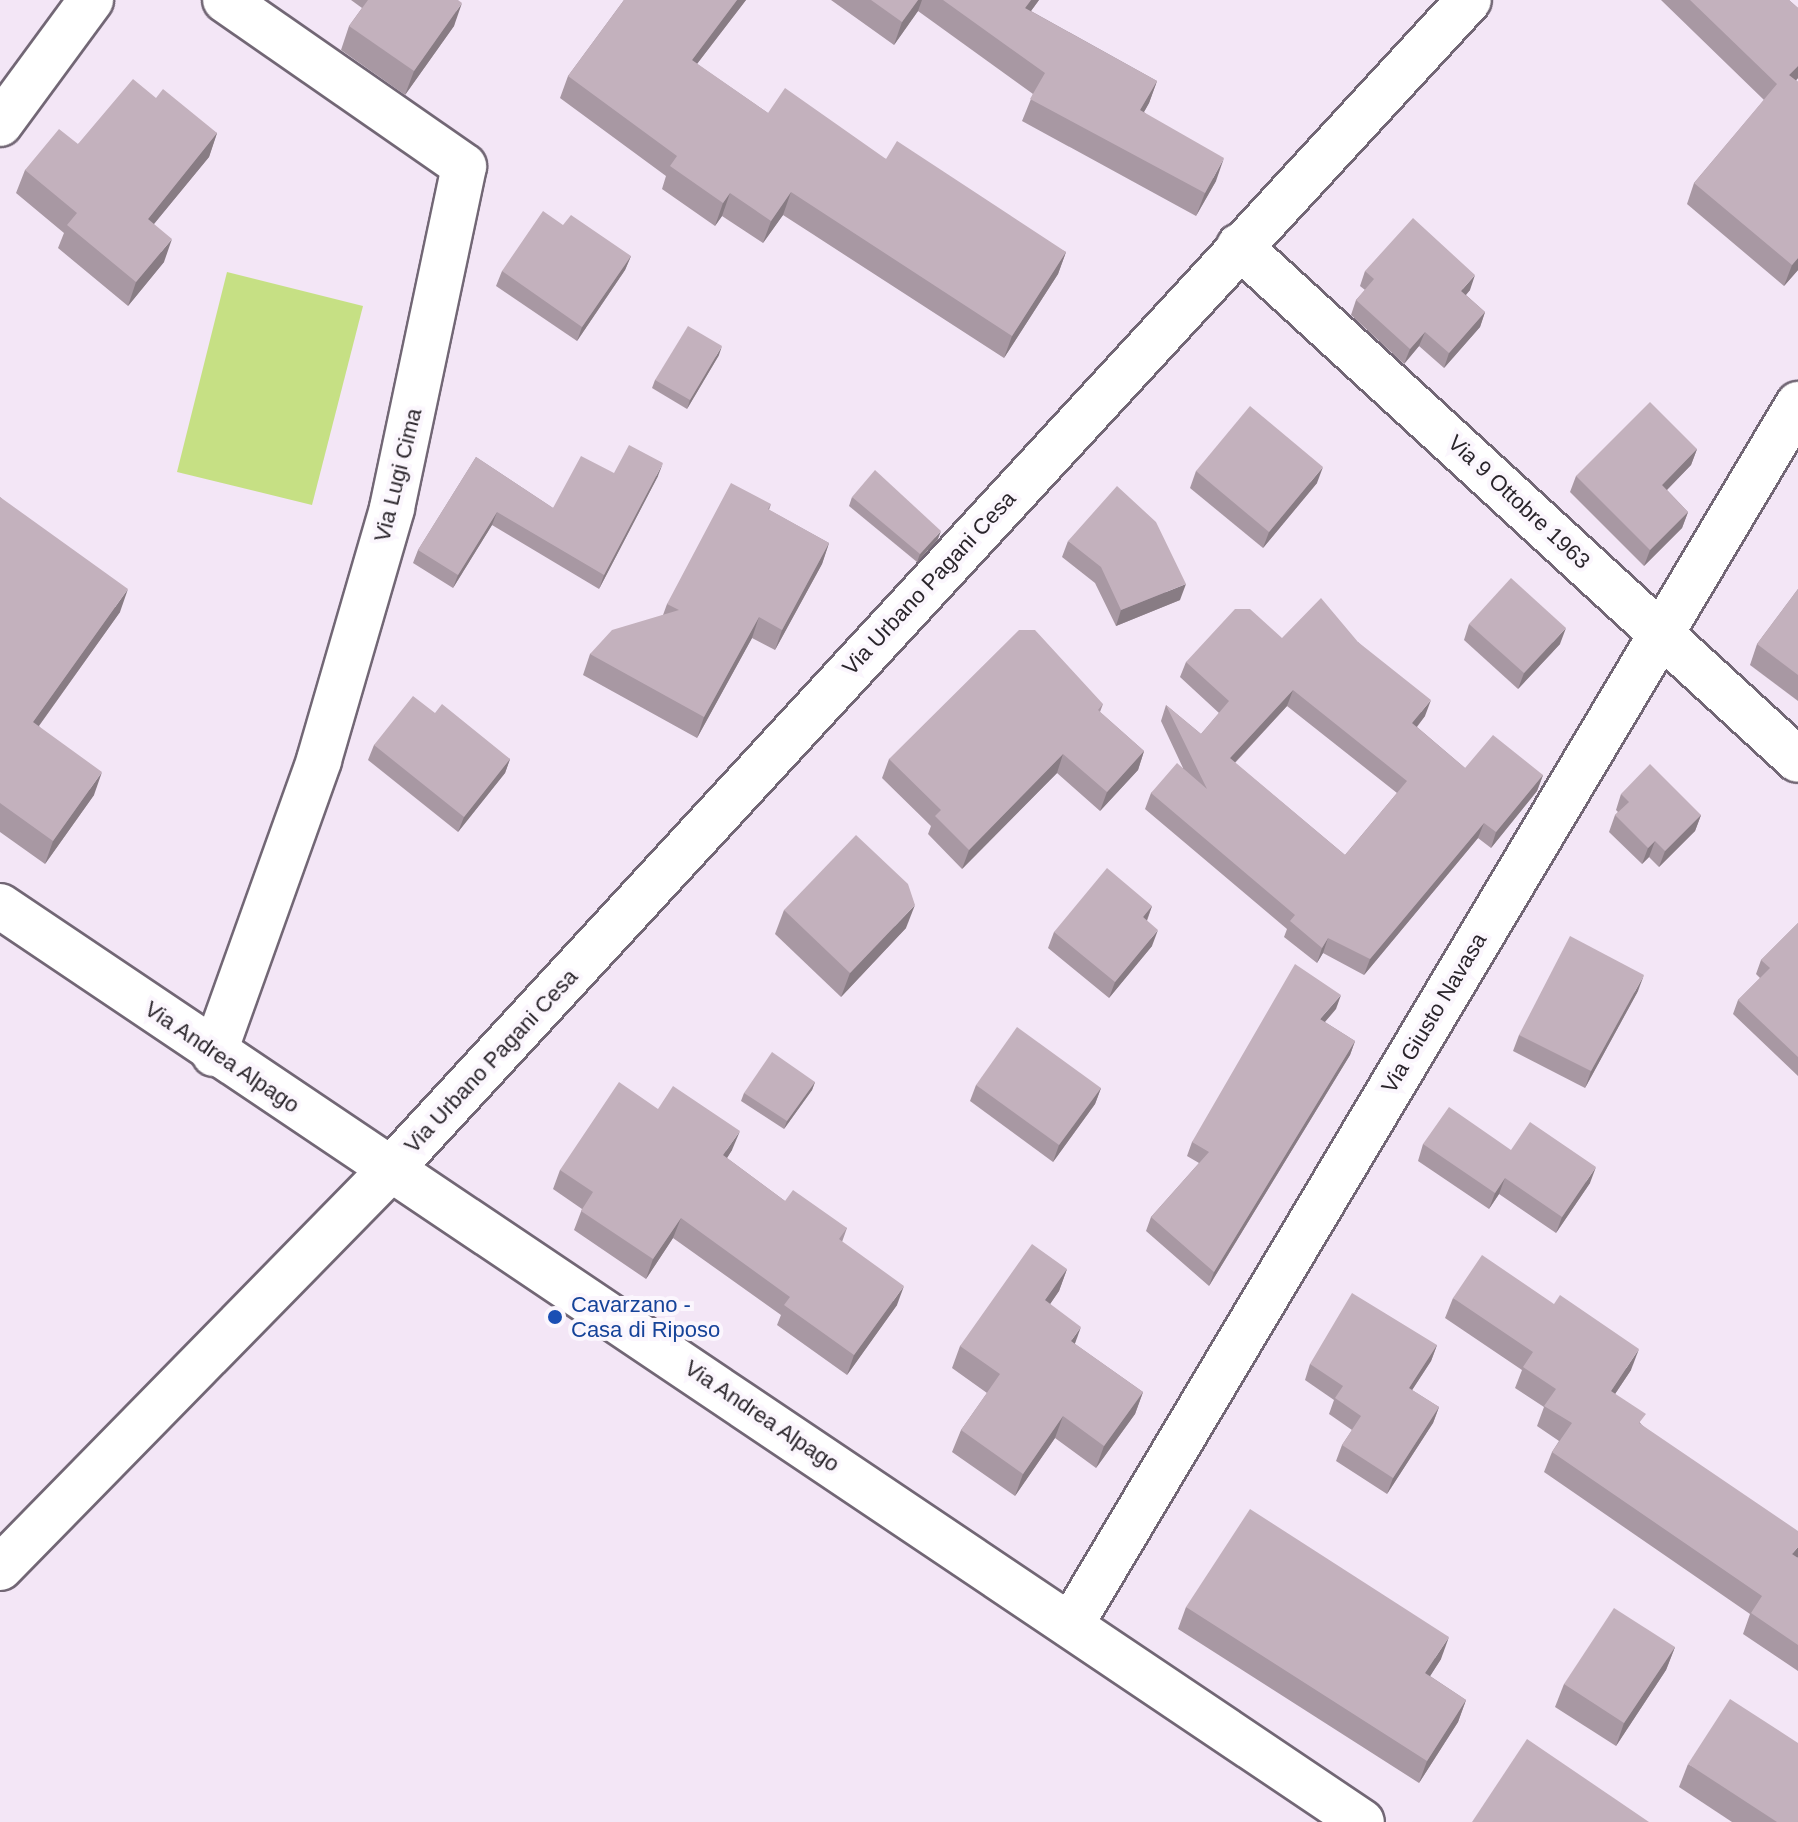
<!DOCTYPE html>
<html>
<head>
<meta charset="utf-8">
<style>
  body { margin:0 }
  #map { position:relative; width:1798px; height:1822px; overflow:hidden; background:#f3e6f6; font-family:Helvetica,sans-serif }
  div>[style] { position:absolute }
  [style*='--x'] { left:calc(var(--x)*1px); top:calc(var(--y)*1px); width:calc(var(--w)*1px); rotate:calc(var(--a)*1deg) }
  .green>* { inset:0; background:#c6e084 }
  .roads { filter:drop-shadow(2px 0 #726775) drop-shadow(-2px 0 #726775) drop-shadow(0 2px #726775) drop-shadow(0 -2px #726775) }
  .minor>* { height:44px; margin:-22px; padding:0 22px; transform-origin:22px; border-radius:22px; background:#fff }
  .wall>* { inset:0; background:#a898a3 }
  .shaded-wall>* { inset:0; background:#887c84 }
  .building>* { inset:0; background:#c3b1bd }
  .dots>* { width:22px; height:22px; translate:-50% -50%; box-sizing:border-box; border:4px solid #fbf6fd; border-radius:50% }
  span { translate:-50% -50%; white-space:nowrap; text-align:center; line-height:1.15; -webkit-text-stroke:8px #fbf6fd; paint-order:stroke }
  .street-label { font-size:22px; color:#2a252b }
  .transit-label { font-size:22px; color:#164399 }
  .left { translate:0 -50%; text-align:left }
</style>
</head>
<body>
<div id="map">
  <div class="green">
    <div style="clip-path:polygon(227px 272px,363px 306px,312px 505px,177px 472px)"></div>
  </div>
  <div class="roads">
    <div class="minor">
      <div style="--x:0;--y:124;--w:154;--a:-53.7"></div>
      <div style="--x:1239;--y:246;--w:759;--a:42.6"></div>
      <div style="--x:0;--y:906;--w:1641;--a:33.92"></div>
      <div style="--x:214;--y:1054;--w:312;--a:-70.3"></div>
      <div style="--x:319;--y:760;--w:262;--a:-73.8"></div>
      <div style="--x:392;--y:508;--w:349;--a:-78.1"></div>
      <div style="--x:464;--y:166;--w:291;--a:-145.2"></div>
      <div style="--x:0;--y:1568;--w:559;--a:-45.58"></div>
      <div style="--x:391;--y:1169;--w:1590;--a:-47.32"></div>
      <div style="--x:1072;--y:1623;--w:1419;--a:-59.22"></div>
    </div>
  </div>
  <div class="wall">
    <div style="clip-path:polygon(351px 0,458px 0,454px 26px,405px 95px,341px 50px,349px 26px,362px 8px)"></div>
    <div style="clip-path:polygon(624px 0,746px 0,697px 64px,768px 113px,886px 159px,1066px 252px,1058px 274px,1004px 358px,783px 215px,763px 243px,722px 216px,715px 226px,662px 189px,666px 176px,560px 98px,568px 76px)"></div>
    <div style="clip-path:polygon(831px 0,1039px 0,1031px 11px,1157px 81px,1149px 103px,1144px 112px,1216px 181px,1196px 216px,1022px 121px,1033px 94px,918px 11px,894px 45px)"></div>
    <div style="clip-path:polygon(1661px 0,1789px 0,1798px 8px,1798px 78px,1796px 80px,1798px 82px,1798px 270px,1784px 286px,1687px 204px,1694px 183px,1764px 100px)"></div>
    <div style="clip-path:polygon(156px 98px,217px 133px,209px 157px,154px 224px,164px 262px,128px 306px,58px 248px,64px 233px,16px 193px,25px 170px,78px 144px)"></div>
    <div style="clip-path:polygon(631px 256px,625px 270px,577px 341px,496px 286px,502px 271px)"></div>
    <div style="clip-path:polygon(1365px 271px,1470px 290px,1466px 295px,1485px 312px,1480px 327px,1444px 368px,1419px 346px,1404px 364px,1351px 315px,1356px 300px,1365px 290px,1360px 286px)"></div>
    <div style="clip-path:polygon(719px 355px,687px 409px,652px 388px,655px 380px)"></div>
    <div style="clip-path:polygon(1697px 449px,1691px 465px,1667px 490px,1688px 512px,1682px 528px,1644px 566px,1570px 492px,1576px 476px)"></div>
    <div style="clip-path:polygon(476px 457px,553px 508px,614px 473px,658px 476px,599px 589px,492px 525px,453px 588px,413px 563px,418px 550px)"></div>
    <div style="clip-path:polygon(1196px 471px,1317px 483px,1263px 548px,1190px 488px)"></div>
    <div style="clip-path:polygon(0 497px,120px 612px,39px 726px,94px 795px,45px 864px,0 832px)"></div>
    <div style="clip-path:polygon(852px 497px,938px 539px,917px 562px,849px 506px)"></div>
    <div style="clip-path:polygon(771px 504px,769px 510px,829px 543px,822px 564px,775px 650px,752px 638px,697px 738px,583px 675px,590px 654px,663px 615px,667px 604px)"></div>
    <div style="clip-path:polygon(1068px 541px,1180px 600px,1116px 626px,1095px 583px,1062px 557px)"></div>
    <div style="clip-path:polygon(1798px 589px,1798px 701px,1750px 665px,1757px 644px)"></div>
    <div style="clip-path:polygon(1469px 624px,1560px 644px,1518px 689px,1464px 640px)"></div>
    <div style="clip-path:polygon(evenodd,1282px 638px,1358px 642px,1425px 716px,1417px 727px,1465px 768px,1543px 775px,1537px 791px,1491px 848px,1478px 838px,1364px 975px,1323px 953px,1317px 963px,1284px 937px,1287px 929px,1145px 809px,1151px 793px,1183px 768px,1161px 721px,1166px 705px,1201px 734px,1219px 713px,1180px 677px,1186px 662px,1282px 638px,1287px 706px,1397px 793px,1345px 855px,1235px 763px,1287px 706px)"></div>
    <div style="clip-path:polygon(1103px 704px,1100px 712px,1144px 751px,1138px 770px,1100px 811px,1057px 773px,962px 869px,928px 834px,931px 826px,882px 778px,889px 759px)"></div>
    <div style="clip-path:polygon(435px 713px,510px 759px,505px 773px,458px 832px,368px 760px,374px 745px)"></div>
    <div style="clip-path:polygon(1621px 794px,1701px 815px,1695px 831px,1659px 867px,1649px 857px,1642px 864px,1609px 832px,1615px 815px,1618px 812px,1616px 810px)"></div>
    <div style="clip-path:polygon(1152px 906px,1147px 921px,1152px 946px,1109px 998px,1048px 948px,1054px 932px)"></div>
    <div style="clip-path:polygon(784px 910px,906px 928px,841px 997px,775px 934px)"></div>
    <div style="clip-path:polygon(1798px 923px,1798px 1076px,1733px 1014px,1738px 1000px,1760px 978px,1756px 974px,1761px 960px)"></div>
    <div style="clip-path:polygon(1638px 991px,1585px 1088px,1513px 1051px,1519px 1035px)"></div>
    <div style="clip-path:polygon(1336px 1009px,1325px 1022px,1355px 1041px,1350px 1055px,1209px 1286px,1146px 1231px,1151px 1217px,1199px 1163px,1187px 1156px,1192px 1142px)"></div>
    <div style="clip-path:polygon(815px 1082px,812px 1090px,784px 1129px,741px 1101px,744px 1093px)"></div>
    <div style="clip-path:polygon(976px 1085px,1101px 1088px,1095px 1104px,1053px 1162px,970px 1101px)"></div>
    <div style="clip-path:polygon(1423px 1144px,1511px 1150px,1590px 1183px,1556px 1233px,1499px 1194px,1489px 1209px,1418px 1161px)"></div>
    <div style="clip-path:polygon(732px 1150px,727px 1158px,785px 1201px,847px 1228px,842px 1242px,897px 1305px,847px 1375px,777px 1325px,781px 1315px,673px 1238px,646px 1279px,574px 1230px,582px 1209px,553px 1189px,560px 1170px)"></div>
    <div style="clip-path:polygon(1067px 1269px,1059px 1291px,1050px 1304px,1075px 1344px,1143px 1392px,1135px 1414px,1096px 1468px,1055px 1438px,1015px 1496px,952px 1452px,961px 1430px,987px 1393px,952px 1368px,960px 1346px)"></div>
    <div style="clip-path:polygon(1453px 1298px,1631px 1370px,1615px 1394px,1642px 1425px,1798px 1558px,1798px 1671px,1743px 1634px,1750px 1614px,1544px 1472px,1552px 1452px,1559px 1441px,1537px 1426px,1544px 1407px,1515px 1388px,1522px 1370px,1445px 1318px)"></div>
    <div style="clip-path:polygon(1437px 1345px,1431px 1361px,1412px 1390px,1439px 1407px,1433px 1423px,1387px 1494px,1336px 1461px,1342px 1445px,1352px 1430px,1329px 1414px,1334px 1400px,1305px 1380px,1310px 1364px)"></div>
    <div style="clip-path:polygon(1186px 1607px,1441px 1659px,1430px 1676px,1466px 1700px,1458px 1722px,1419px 1783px,1178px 1629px)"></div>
    <div style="clip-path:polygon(1675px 1647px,1666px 1670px,1616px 1746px,1555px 1707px,1564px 1684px)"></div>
    <div style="clip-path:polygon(1688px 1764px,1798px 1822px,1732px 1822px,1679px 1787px)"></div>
  </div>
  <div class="shaded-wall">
    <div style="clip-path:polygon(737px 0,746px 0,683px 82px,692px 60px)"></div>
    <div style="clip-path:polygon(918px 0,922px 0,918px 11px,894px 45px,902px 22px)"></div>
    <div style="clip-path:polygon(1031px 0,1039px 0,1017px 30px,1025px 8px)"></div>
    <div style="clip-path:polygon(462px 3px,454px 26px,405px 95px,414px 71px)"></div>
    <div style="clip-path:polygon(1798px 66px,1798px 78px,1782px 96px,1789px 75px)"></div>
    <div style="clip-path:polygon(1157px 81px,1149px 103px,1132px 133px,1140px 110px)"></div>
    <div style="clip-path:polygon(217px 133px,209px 157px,139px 242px,148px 219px)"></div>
    <div style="clip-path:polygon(1224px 158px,1216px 181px,1196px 216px,1205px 193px)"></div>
    <div style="clip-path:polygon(791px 192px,783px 215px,763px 243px,771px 221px)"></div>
    <div style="clip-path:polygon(730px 193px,722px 216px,715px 226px,723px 203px)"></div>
    <div style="clip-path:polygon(172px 239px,164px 262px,128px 306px,136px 282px)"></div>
    <div style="clip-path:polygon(1066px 252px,1058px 274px,1004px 358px,1012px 336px)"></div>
    <div style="clip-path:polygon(631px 256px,625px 270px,577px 341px,582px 327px)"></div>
    <div style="clip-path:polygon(1798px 258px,1798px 270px,1784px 286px,1792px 265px)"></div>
    <div style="clip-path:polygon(1475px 275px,1470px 290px,1456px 306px,1461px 291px)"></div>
    <div style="clip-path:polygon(1485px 312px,1480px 327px,1444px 368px,1449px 353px)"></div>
    <div style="clip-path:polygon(1425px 332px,1419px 346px,1404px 364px,1410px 349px)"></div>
    <div style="clip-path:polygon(722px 346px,719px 355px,687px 409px,690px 400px)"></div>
    <div style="clip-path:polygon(1697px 449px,1691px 465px,1656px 501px,1662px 485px)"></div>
    <div style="clip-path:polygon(663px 463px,658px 476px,599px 589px,604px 575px)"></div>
    <div style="clip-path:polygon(1323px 467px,1317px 483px,1263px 548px,1269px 532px)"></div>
    <div style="clip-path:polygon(497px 512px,492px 525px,453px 588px,458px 575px)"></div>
    <div style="clip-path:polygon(1688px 512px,1682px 528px,1644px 566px,1650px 550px)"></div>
    <div style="clip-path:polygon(941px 531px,938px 539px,917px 562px,920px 554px)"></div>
    <div style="clip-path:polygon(829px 543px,822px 564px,775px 650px,782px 630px)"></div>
    <div style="clip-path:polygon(1186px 584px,1180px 600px,1116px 626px,1121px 610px)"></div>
    <div style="clip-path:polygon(128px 589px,120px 612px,25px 745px,33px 722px)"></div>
    <div style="clip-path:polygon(759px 617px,752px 638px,697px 738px,704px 717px)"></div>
    <div style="clip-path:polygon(1566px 628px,1560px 644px,1518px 689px,1524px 673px)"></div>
    <div style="clip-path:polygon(1293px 690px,1287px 706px,1224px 774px,1230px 758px)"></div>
    <div style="clip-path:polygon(1431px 700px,1425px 716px,1407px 739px,1412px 723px)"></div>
    <div style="clip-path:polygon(1144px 751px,1138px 770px,1100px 811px,1107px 792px)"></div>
    <div style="clip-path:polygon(1063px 754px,1057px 773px,962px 869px,969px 850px)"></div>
    <div style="clip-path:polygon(510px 759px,505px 773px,458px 832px,464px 817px)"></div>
    <div style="clip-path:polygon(102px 772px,94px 795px,45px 864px,53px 841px)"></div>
    <div style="clip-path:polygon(1543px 775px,1537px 791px,1491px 848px,1496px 832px)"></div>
    <div style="clip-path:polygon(1701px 815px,1695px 831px,1659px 867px,1665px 851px)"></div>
    <div style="clip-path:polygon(1484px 823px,1478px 838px,1364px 975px,1370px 959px)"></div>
    <div style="clip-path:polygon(1655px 841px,1649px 857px,1642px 864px,1648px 848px)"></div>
    <div style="clip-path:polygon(915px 905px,906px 928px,841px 997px,850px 973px)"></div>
    <div style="clip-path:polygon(1152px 906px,1146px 922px,1143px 917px)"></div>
    <div style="clip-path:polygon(1158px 930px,1152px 946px,1109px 998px,1115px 982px)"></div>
    <div style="clip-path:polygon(1328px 938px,1323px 953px,1317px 963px,1322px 948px)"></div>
    <div style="clip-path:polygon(1644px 975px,1638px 991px,1585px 1088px,1591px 1071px)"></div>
    <div style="clip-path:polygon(1341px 995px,1336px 1009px,1315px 1033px,1320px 1019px)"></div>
    <div style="clip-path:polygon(1355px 1041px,1350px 1055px,1209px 1286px,1214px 1272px)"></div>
    <div style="clip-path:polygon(815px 1082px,812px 1090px,784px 1129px,787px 1121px)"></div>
    <div style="clip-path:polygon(1101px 1088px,1095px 1104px,1053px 1162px,1059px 1145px)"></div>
    <div style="clip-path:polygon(740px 1131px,732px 1150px,716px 1175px,723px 1155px)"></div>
    <div style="clip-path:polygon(1596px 1167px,1590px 1183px,1556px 1233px,1562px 1217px)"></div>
    <div style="clip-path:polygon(1505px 1178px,1499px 1194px,1489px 1209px,1495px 1193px)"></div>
    <div style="clip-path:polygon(681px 1218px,673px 1238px,646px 1279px,653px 1259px)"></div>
    <div style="clip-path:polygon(1067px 1269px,1059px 1291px,1037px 1323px,1045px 1300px)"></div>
    <div style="clip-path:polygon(904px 1286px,897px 1305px,847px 1375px,854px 1355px)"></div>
    <div style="clip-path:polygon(1081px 1327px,1073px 1349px,1071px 1341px)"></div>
    <div style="clip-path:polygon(1437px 1345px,1431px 1361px,1403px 1404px,1409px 1388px)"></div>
    <div style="clip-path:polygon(1639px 1349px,1631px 1370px,1603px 1412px,1611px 1391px)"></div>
    <div style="clip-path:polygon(1143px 1392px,1135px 1414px,1096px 1468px,1104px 1446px)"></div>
    <div style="clip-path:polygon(1439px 1407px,1433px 1423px,1387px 1494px,1393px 1478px)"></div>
    <div style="clip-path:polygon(1063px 1416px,1055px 1438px,1015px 1496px,1023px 1474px)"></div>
    <div style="clip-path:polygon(1798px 1547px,1798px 1557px,1785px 1575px,1792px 1554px)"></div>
    <div style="clip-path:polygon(1449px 1637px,1441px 1659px,1418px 1695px,1425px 1673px)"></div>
    <div style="clip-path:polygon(1675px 1647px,1666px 1670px,1616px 1746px,1624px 1723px)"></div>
    <div style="clip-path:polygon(1466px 1700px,1458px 1722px,1419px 1783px,1427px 1761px)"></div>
  </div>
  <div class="building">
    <div style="clip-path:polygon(368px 0,458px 0,462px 3px,414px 71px,349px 26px)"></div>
    <div style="clip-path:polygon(624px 0,737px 0,692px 60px,768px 113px,785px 88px,886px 159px,897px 141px,1066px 252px,1012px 336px,791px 192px,771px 221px,730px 193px,723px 203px,670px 166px,677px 156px,568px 76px)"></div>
    <div style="clip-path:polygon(871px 0,918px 0,902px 22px)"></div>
    <div style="clip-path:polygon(943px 0,1031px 0,1025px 8px,1157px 81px,1140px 110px,1224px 158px,1205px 193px,1030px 99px,1045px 73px)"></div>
    <div style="clip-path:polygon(1690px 0,1789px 0,1798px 8px,1798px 66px,1789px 75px,1798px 82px,1798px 258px,1792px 265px,1694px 183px,1777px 84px)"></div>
    <div style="clip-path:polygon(133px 79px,156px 98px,163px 89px,217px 133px,148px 219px,172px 239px,136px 282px,67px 225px,77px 213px,25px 170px,59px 129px,78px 144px)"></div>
    <div style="clip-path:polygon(543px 211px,563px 225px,571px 215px,631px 256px,582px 327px,502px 271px)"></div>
    <div style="clip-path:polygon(1413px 218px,1475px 275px,1461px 291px,1485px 312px,1449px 353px,1425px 332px,1410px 349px,1356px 300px,1374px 279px,1365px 271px)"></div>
    <div style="clip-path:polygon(688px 326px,722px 346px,690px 400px,655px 380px)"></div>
    <div style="clip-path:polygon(1650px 402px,1697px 449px,1662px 485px,1688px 512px,1650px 550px,1576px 476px)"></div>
    <div style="clip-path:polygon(1250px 406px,1323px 467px,1269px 532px,1196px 471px)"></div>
    <div style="clip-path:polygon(629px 445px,663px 463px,604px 575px,497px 512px,458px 575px,418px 550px,476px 457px,553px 508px,581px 456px,614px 473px)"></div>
    <div style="clip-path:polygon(875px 470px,941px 531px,920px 554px,852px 497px)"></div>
    <div style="clip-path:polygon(731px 483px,771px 504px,768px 509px,829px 543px,782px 630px,759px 617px,704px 717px,590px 654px,612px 630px,679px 610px,667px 604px)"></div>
    <div style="clip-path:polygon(1117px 486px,1156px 522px,1186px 584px,1121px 610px,1101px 567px,1068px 541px)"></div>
    <div style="clip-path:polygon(0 497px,128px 589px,33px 722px,102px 772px,53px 841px,0 803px)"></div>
    <div style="clip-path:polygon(1511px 578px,1566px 628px,1524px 673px,1469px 624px)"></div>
    <div style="clip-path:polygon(1798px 589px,1798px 675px,1757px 644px)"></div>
    <div style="clip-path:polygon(evenodd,1321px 598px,1358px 642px,1431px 700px,1412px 723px,1465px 768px,1493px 735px,1543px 775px,1496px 832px,1484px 823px,1370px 959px,1328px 938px,1322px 948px,1290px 921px,1295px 915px,1151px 793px,1177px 763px,1207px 789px,1166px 705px,1201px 734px,1229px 701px,1186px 662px,1235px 609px,1250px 609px,1282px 638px,1321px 598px,1293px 690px,1407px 781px,1345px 855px,1230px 758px,1293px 690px)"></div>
    <div style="clip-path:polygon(1019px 630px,1035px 630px,1103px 704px,1098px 710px,1144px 751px,1107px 792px,1063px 754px,969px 850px,935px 816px,941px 810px,889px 759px)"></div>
    <div style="clip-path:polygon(413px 696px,435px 713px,442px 704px,510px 759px,464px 817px,374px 745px)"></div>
    <div style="clip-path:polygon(1650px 764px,1701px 815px,1665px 851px,1655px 841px,1648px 848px,1615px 815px,1629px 802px,1621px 794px)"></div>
    <div style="clip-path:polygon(856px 835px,908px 884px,915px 905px,850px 973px,784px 910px)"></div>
    <div style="clip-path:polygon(1107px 868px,1152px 906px,1143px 917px,1158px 930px,1115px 982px,1054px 932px)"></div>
    <div style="clip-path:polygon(1798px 923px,1798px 1057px,1738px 1000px,1770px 968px,1761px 960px)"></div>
    <div style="clip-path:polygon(1570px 936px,1644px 975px,1591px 1071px,1519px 1035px)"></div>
    <div style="clip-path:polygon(1295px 964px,1341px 995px,1320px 1019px,1355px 1041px,1214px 1272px,1151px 1217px,1209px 1152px,1192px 1142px)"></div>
    <div style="clip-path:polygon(1017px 1027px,1101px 1088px,1059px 1145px,976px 1085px)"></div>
    <div style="clip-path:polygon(772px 1052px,815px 1082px,787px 1121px,744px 1093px)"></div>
    <div style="clip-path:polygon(619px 1082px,658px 1109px,673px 1086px,740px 1131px,723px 1155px,785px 1201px,793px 1190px,847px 1228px,839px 1239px,904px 1286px,854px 1355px,784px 1305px,790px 1297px,681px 1218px,653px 1259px,581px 1211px,593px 1192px,560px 1170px)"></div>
    <div style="clip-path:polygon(1449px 1107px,1511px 1150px,1530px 1122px,1596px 1167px,1562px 1217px,1505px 1178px,1495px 1193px,1423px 1144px)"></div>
    <div style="clip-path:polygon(1032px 1244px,1067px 1269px,1045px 1300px,1081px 1327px,1071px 1341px,1143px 1392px,1104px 1446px,1063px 1416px,1023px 1474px,961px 1430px,1000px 1374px,960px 1346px)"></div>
    <div style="clip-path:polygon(1482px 1255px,1554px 1304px,1560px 1295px,1639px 1349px,1611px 1391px,1646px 1414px,1639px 1423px,1798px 1531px,1798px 1547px,1792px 1554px,1798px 1558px,1798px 1645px,1751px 1613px,1762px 1596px,1552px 1452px,1572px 1423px,1544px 1406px,1556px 1389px,1523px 1367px,1533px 1352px,1453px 1298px)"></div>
    <div style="clip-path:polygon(1352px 1293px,1437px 1345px,1409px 1388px,1439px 1407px,1393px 1478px,1342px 1445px,1361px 1416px,1335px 1398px,1343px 1386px,1310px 1364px)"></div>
    <div style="clip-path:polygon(1250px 1509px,1449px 1637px,1425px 1673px,1466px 1700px,1427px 1761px,1186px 1607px)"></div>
    <div style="clip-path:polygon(1614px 1608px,1675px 1647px,1624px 1723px,1564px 1684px)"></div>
    <div style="clip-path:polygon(1730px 1699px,1798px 1743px,1798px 1822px,1777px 1822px,1688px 1764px)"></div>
    <div style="clip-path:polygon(1527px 1739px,1649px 1822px,1472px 1822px)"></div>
  </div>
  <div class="dots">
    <div style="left:555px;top:1317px;background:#1a4fb4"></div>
  </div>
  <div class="street-label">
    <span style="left:398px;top:475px;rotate:-76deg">Via Lugi Cima</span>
    <span style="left:1519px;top:502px;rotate:43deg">Via 9 Ottobre 1963</span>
    <span style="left:929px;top:583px;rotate:-47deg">Via Urbano Pagani Cesa</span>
    <span style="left:1434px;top:1013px;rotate:-59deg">Via Giusto Navasa</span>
    <span style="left:222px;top:1057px;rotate:34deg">Via Andrea Alpago</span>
    <span style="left:491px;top:1061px;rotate:-47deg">Via Urbano Pagani Cesa</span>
    <span style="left:762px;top:1416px;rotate:34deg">Via Andrea Alpago</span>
  </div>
  <div class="transit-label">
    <span class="left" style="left:571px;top:1317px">Cavarzano -<br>Casa di Riposo</span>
  </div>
</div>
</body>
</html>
